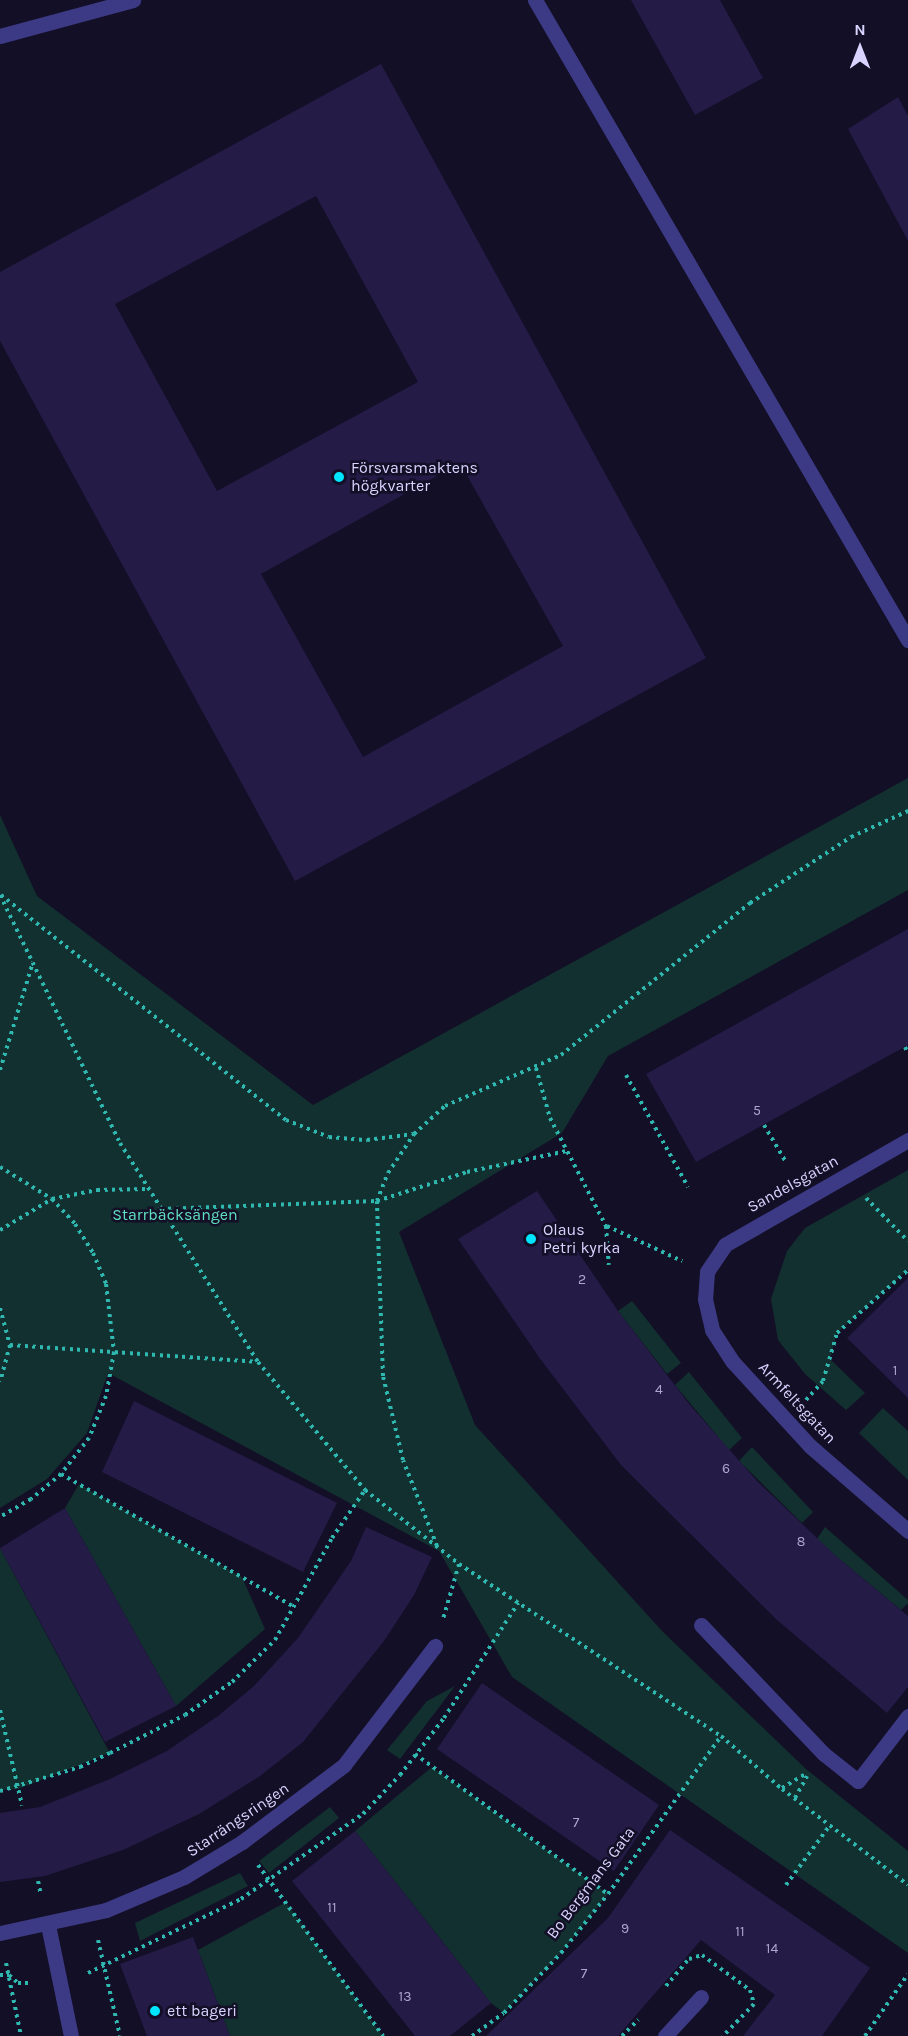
<!DOCTYPE html>
<html>
<head>
<meta charset="utf-8">
<style>
  body { margin:0 }
  #map { position:relative; width:908px; height:2036px; overflow:hidden; background:#130f26; font-family:Karla,sans-serif }
  div>[style] { position:absolute }
  [style*='--x'] { left:calc(var(--x)*1px); top:calc(var(--y)*1px); width:calc(var(--w)*1px); rotate:calc(var(--a)*1deg) }
  .green>* { inset:0; background:#12302f }
  .building>* { inset:0; background:#241b47 }
  .path>* { height:4px; margin-top:-2px; transform-origin:0; background:repeating-linear-gradient(90deg,#2fb8b0 0 3px,transparent 0 7.5px) }
  .lane>* { height:15px; margin:-7.5px; padding:0 7.5px; transform-origin:7.5px; border-radius:7.5px; background:#3d3a85 }
  .street>* { height:15px; margin:-7.5px; padding:0 7.5px; transform-origin:7.5px; border-radius:7.5px; background:#3d3a85 }
  .dots>* { width:16px; height:16px; translate:-50% -50%; box-sizing:border-box; border:3px solid #130f26; border-radius:50% }
  span { translate:-50% -50%; white-space:nowrap; text-align:center; line-height:1.15; -webkit-text-stroke:5px #130f26; paint-order:stroke }
  .number-label { font-size:14px; color:#aca6d1 }
  .number-label span { -webkit-text-stroke-width:0 }
  .poi-label { font-size:16px; color:#d9d4ff }
  .left { translate:0 -50%; text-align:left }
  .street-label { font-size:16px; color:#d9d4ff }
  .park-label { font-size:16px; color:#5fe0c0 }
  .north { position:absolute; left:830px; top:18px; width:60px; height:60px; -webkit-text-stroke:4px #130f26; paint-order:stroke; rotate:0deg; font-size:16px; font-weight:700; line-height:24px; text-align:center; color:#d9d4ff }
  .north::after { content:''; display:block; margin:auto; width:21px; height:27px; background:#d9d4ff; clip-path:polygon(50% 0,100% 100%,50% 72%,0 100%) }
</style>
</head>
<body>
<div id="map">
  <div class="green">
    <div style="clip-path:polygon(908px 778px,908px 890px,608px 1056px,562px 1133px,399px 1232px,475px 1425px,663px 1632px,806px 1769px,908px 1851px,908px 1953px,512px 1677px,439px 1551px,108px 1373px,87px 1433px,47px 1479px,0 1508px,0 815px,37px 896px,313px 1105px)"></div>
    <div style="clip-path:polygon(908px 1170px,908px 1270px,837px 1333px,830px 1359px,865px 1393px,846px 1410px,805px 1374px,778px 1340px,771px 1299px,787px 1251px,805px 1228px)"></div>
    <div style="clip-path:polygon(632px 1301px,681px 1363px,667px 1374px,618px 1311px)"></div>
    <div style="clip-path:polygon(689px 1372px,742px 1438px,729px 1450px,675px 1385px)"></div>
    <div style="clip-path:polygon(883px 1408px,908px 1431px,908px 1480px,859px 1433px)"></div>
    <div style="clip-path:polygon(752px 1447px,813px 1512px,802px 1523px,739px 1461px)"></div>
    <div style="clip-path:polygon(79px 1484px,242px 1577px,265px 1629px,176px 1706px,65px 1508px)"></div>
    <div style="clip-path:polygon(825px 1527px,908px 1600px,908px 1603px,901px 1610px,837px 1557px,817px 1539px)"></div>
    <div style="clip-path:polygon(0 1548px,110px 1753px,18px 1789px,0 1790px)"></div>
    <div style="clip-path:polygon(455px 1686px,400px 1759px,387px 1750px,427px 1701px)"></div>
    <div style="clip-path:polygon(432px 1767px,608px 1894px,561px 1953px,504px 2013px,491px 2003px,355px 1831px)"></div>
    <div style="clip-path:polygon(330px 1807px,339px 1818px,269px 1873px,259px 1861px)"></div>
    <div style="clip-path:polygon(240px 1873px,248px 1886px,140px 1941px,135px 1923px)"></div>
    <div style="clip-path:polygon(286px 1902px,383px 2036px,230px 2036px,198px 1950px)"></div>
  </div>
  <div class="building">
    <div style="clip-path:polygon(631px 0,720px 0,763px 78px,695px 115px)"></div>
    <div style="clip-path:polygon(evenodd,381px 64px,706px 658px,295px 881px,0 341px,0 272px,381px 64px,316px 196px,418px 382px,217px 491px,115px 304px,316px 196px,381px 64px,460px 463px,563px 646px,363px 757px,261px 574px,460px 463px)"></div>
    <div style="clip-path:polygon(898px 97px,908px 116px,908px 241px,848px 129px)"></div>
    <div style="clip-path:polygon(908px 929px,908px 1045px,696px 1162px,646px 1074px)"></div>
    <div style="clip-path:polygon(537px 1191px,618px 1311px,690px 1405px,757px 1481px,837px 1557px,908px 1616px,908px 1687px,887px 1713px,777px 1620px,621px 1465px,541px 1360px,458px 1239px)"></div>
    <div style="clip-path:polygon(908px 1278px,908px 1398px,847px 1338px)"></div>
    <div style="clip-path:polygon(134px 1401px,337px 1503px,303px 1572px,102px 1472px)"></div>
    <div style="clip-path:polygon(65px 1508px,176px 1706px,105px 1742px,0 1548px)"></div>
    <div style="clip-path:polygon(366px 1527px,432px 1557px,414px 1595px,384px 1641px,303px 1742px,260px 1776px,199px 1814px,123px 1850px,45px 1876px,0 1882px,0 1813px,40px 1807px,110px 1779px,167px 1751px,218px 1716px,254px 1686px,298px 1638px,351px 1561px)"></div>
    <div style="clip-path:polygon(482px 1683px,659px 1805px,614px 1871px,437px 1749px)"></div>
    <div style="clip-path:polygon(670px 1830px,870px 1968px,822px 2036px,743px 2036px,775px 1995px,701px 1940px,618px 2036px,486px 2036px,608px 1918px)"></div>
    <div style="clip-path:polygon(355px 1831px,491px 2003px,450px 2036px,415px 2036px,292px 1881px)"></div>
    <div style="clip-path:polygon(193px 1937px,230px 2036px,147px 2036px,120px 1964px)"></div>
  </div>
  <div class="path">
    <div style="--x:0;--y:895;--w:276;--a:64.2"></div>
    <div style="--x:120;--y:1143;--w:259;--a:57.8"></div>
    <div style="--x:258;--y:1362;--w:167;--a:50.1"></div>
    <div style="--x:365;--y:1490;--w:120;--a:38.2"></div>
    <div style="--x:459;--y:1564;--w:57;--a:106.2"></div>
    <div style="--x:1;--y:895;--w:363;--a:38.3"></div>
    <div style="--x:286;--y:1120;--w:46;--a:21.6"></div>
    <div style="--x:329;--y:1137;--w:38;--a:5"></div>
    <div style="--x:367;--y:1140;--w:47;--a:-7.3"></div>
    <div style="--x:905;--y:1047;--w:7;--a:63"></div>
    <div style="--x:536;--y:1068;--w:52;--a:74.4"></div>
    <div style="--x:550;--y:1118;--w:122;--a:62.6"></div>
    <div style="--x:606;--y:1226;--w:39;--a:86"></div>
    <div style="--x:0;--y:1070;--w:113;--a:-73"></div>
    <div style="--x:626;--y:1075;--w:128;--a:61"></div>
    <div style="--x:764;--y:1125;--w:43;--a:59.3"></div>
    <div style="--x:0;--y:1167;--w:61;--a:31.6"></div>
    <div style="--x:52;--y:1199;--w:34;--a:47"></div>
    <div style="--x:75;--y:1224;--w:34;--a:58"></div>
    <div style="--x:93;--y:1253;--w:34;--a:67"></div>
    <div style="--x:106;--y:1284;--w:68;--a:83.3"></div>
    <div style="--x:114;--y:1352;--w:45;--a:100.3"></div>
    <div style="--x:106;--y:1396;--w:45;--a:112"></div>
    <div style="--x:89;--y:1438;--w:46;--a:127.9"></div>
    <div style="--x:61;--y:1474;--w:39;--a:140"></div>
    <div style="--x:31;--y:1499;--w:36;--a:150"></div>
    <div style="--x:866;--y:1198;--w:60;--a:45.7"></div>
    <div style="--x:161;--y:1209;--w:216;--a:-2.1"></div>
    <div style="--x:377;--y:1201;--w:30;--a:-69"></div>
    <div style="--x:388;--y:1173;--w:47;--a:-56.3"></div>
    <div style="--x:414;--y:1134;--w:42;--a:-42.1"></div>
    <div style="--x:445;--y:1106;--w:127;--a:-23.7"></div>
    <div style="--x:561;--y:1055;--w:243;--a:-38.8"></div>
    <div style="--x:750;--y:903;--w:121;--a:-33.2"></div>
    <div style="--x:851;--y:837;--w:63;--a:-24.5"></div>
    <div style="--x:607;--y:1226;--w:83;--a:25"></div>
    <div style="--x:0;--y:1230;--w:61;--a:-30.8"></div>
    <div style="--x:52;--y:1199;--w:46;--a:-11.3"></div>
    <div style="--x:97;--y:1190;--w:50;--a:-1.1"></div>
    <div style="--x:0;--y:1308;--w:38;--a:75"></div>
    <div style="--x:10;--y:1345;--w:38;--a:105"></div>
    <div style="--x:10;--y:1345;--w:248;--a:3.9"></div>
    <div style="--x:806;--y:1400;--w:25;--a:-48"></div>
    <div style="--x:823;--y:1381;--w:50;--a:-73.7"></div>
    <div style="--x:837;--y:1333;--w:95;--a:-41.6"></div>
    <div style="--x:61;--y:1474;--w:268;--a:29.7"></div>
    <div style="--x:437;--y:1546;--w:92;--a:-111.6"></div>
    <div style="--x:403;--y:1460;--w:86;--a:-103.4"></div>
    <div style="--x:383;--y:1376;--w:175;--a:-92"></div>
    <div style="--x:377;--y:1201;--w:95;--a:-17.9"></div>
    <div style="--x:467;--y:1172;--w:102;--a:-11.9"></div>
    <div style="--x:459;--y:1564;--w:313;--a:33.3"></div>
    <div style="--x:721;--y:1736;--w:81;--a:41"></div>
    <div style="--x:782;--y:1789;--w:158;--a:37.3"></div>
    <div style="--x:0;--y:1710;--w:98;--a:77"></div>
    <div style="--x:415;--y:1754;--w:238;--a:36"></div>
    <div style="--x:782;--y:1788;--w:26;--a:-31"></div>
    <div style="--x:0;--y:1791;--w:84;--a:-16.7"></div>
    <div style="--x:80;--y:1767;--w:33;--a:-25"></div>
    <div style="--x:110;--y:1753;--w:84;--a:-26.9"></div>
    <div style="--x:185;--y:1715;--w:57;--a:-35.1"></div>
    <div style="--x:232;--y:1682;--w:60;--a:-44.3"></div>
    <div style="--x:275;--y:1640;--w:117;--a:-60.8"></div>
    <div style="--x:332;--y:1538;--w:58;--a:-55.5"></div>
    <div style="--x:795;--y:1798;--w:25;--a:-61"></div>
    <div style="--x:258;--y:1865;--w:212;--a:53.8"></div>
    <div style="--x:38;--y:1881;--w:14;--a:78"></div>
    <div style="--x:786;--y:1885;--w:74;--a:-53.7"></div>
    <div style="--x:98;--y:1940;--w:98;--a:77.1"></div>
    <div style="--x:6;--y:1963;--w:75;--a:78.4"></div>
    <div style="--x:88;--y:1973;--w:170;--a:-25.8"></div>
    <div style="--x:241;--y:1899;--w:149;--a:-34.9"></div>
    <div style="--x:363;--y:1814;--w:54;--a:-46.5"></div>
    <div style="--x:400;--y:1775;--w:72;--a:-52.3"></div>
    <div style="--x:444;--y:1718;--w:137;--a:-57.2"></div>
    <div style="--x:0;--y:1975;--w:9;--a:0"></div>
    <div style="--x:9;--y:1975;--w:12;--a:42"></div>
    <div style="--x:18;--y:1983;--w:13;--a:0"></div>
    <div style="--x:666;--y:1986;--w:35;--a:-50"></div>
    <div style="--x:689;--y:1959;--w:14;--a:-17"></div>
    <div style="--x:702;--y:1955;--w:59;--a:36.1"></div>
    <div style="--x:750;--y:1990;--w:15;--a:74"></div>
    <div style="--x:754;--y:2004;--w:45;--a:134.1"></div>
    <div style="--x:472;--y:2036;--w:39;--a:-36"></div>
    <div style="--x:504;--y:2013;--w:83;--a:-46.5"></div>
    <div style="--x:561;--y:1953;--w:75;--a:-51.5"></div>
    <div style="--x:608;--y:1894;--w:194;--a:-54.4"></div>
    <div style="--x:622;--y:2036;--w:23;--a:-45"></div>
    <div style="--x:865;--y:2036;--w:75;--a:-55.3"></div>
  </div>
  <div class="lane">
    <div style="--x:535;--y:0;--w:741;--a:59.77"></div>
    <div style="--x:0;--y:36;--w:138;--a:-15.1"></div>
    <div style="--x:701;--y:1625;--w:178;--a:46.4"></div>
    <div style="--x:824;--y:1754;--w:43;--a:38.5"></div>
    <div style="--x:858;--y:1781;--w:82;--a:-52.4"></div>
  </div>
  <div class="street">
    <div style="--x:908;--y:1140;--w:211;--a:150.2"></div>
    <div style="--x:725;--y:1245;--w:32;--a:124"></div>
    <div style="--x:707;--y:1272;--w:27;--a:94"></div>
    <div style="--x:705;--y:1299;--w:32;--a:77"></div>
    <div style="--x:712;--y:1330;--w:38;--a:57"></div>
    <div style="--x:733;--y:1362;--w:114;--a:47.5"></div>
    <div style="--x:810;--y:1446;--w:130;--a:40.9"></div>
    <div style="--x:48;--y:1925;--w:113;--a:78.3"></div>
    <div style="--x:0;--y:1933;--w:108;--a:-12.2"></div>
    <div style="--x:106;--y:1910;--w:85;--a:-22.9"></div>
    <div style="--x:184;--y:1877;--w:68;--a:-31.1"></div>
    <div style="--x:242;--y:1842;--w:128;--a:-37"></div>
    <div style="--x:344;--y:1765;--w:150;--a:-52.6"></div>
    <div style="--x:665;--y:2036;--w:53;--a:-47.3"></div>
  </div>
  <div class="dots">
    <div style="left:339px;top:477px;background:#00e5ff"></div>
    <div style="left:531px;top:1239px;background:#00e5ff"></div>
    <div style="left:155px;top:2011px;background:#00e5ff"></div>
  </div>
  <div class="number-label">
    <span style="left:757px;top:1111px">5</span>
    <span style="left:582px;top:1280px">2</span>
    <span style="left:895px;top:1371px">1</span>
    <span style="left:659px;top:1390px">4</span>
    <span style="left:726px;top:1469px">6</span>
    <span style="left:801px;top:1542px">8</span>
    <span style="left:576px;top:1823px">7</span>
    <span style="left:332px;top:1908px">11</span>
    <span style="left:625px;top:1929px">9</span>
    <span style="left:740px;top:1932px">11</span>
    <span style="left:772px;top:1949px">14</span>
    <span style="left:584px;top:1974px">7</span>
    <span style="left:405px;top:1997px">13</span>
  </div>
  <div class="poi-label">
    <span class="left" style="left:351px;top:477px">Försvarsmaktens<br>högkvarter</span>
    <span class="left" style="left:543px;top:1239px">Olaus<br>Petri kyrka</span>
    <span class="left" style="left:167px;top:2011px">ett bageri</span>
  </div>
  <div class="street-label">
    <span style="left:793px;top:1184px;rotate:-29deg">Sandelsgatan</span>
    <span style="left:797px;top:1403px;rotate:47deg">Armfeltsgatan</span>
    <span style="left:238px;top:1820px;rotate:-34deg">Starrängsringen</span>
    <span style="left:591px;top:1883px;rotate:-53deg">Bo Bergmans Gata</span>
  </div>
  <div class="park-label">
    <span style="left:175px;top:1215px">Starrbäcksängen</span>
  </div>
  <div class="north">N</div>
</div>
</body>
</html>
